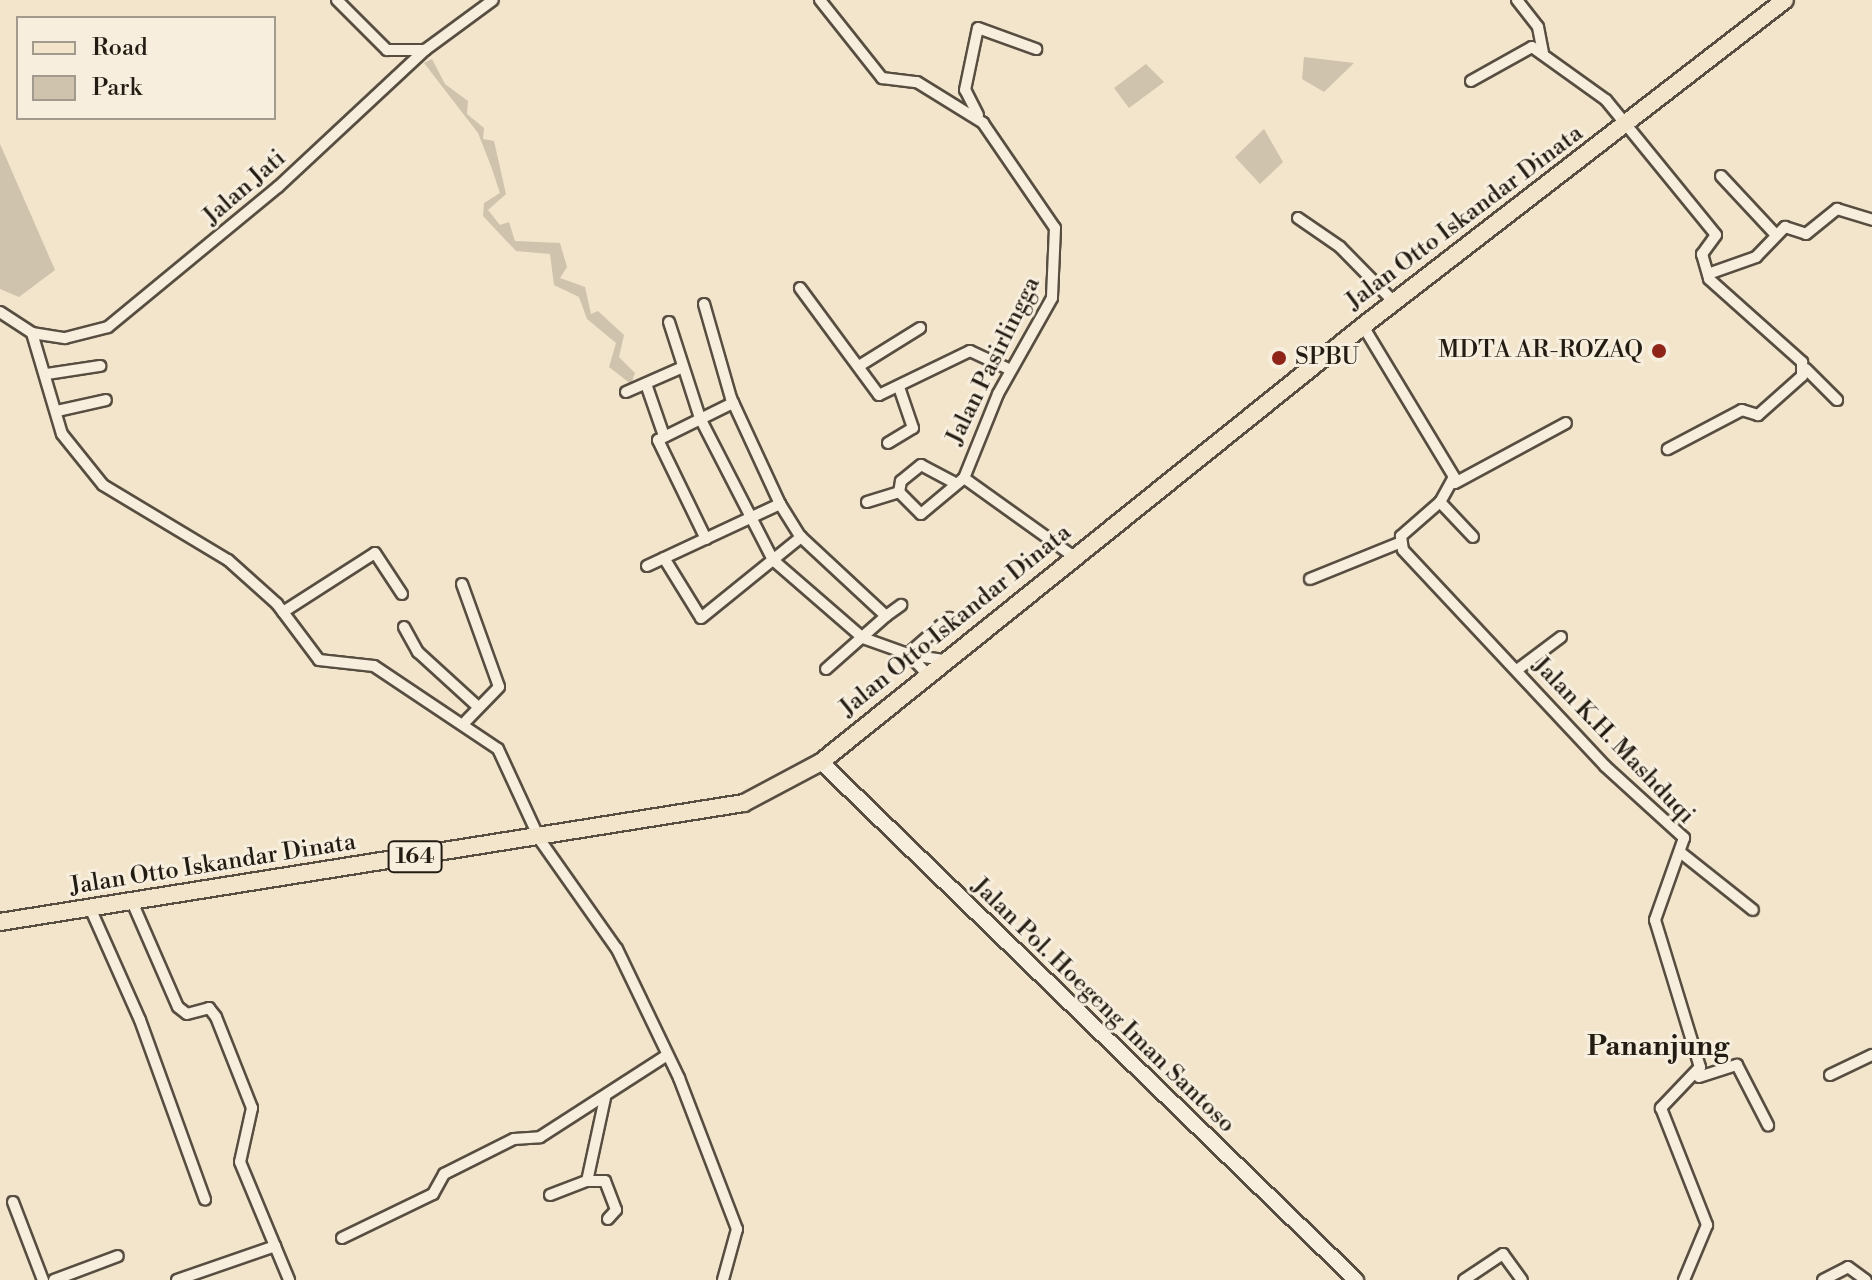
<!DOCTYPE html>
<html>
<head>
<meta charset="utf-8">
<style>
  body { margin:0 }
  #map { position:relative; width:1872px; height:1280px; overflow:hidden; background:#f2e5cc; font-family:"Libre Bodoni",serif }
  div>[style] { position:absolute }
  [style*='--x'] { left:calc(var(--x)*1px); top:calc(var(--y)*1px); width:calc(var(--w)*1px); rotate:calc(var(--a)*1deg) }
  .green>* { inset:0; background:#cfc3ad }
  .roads { filter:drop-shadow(2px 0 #574e41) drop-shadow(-2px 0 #574e41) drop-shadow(0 2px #574e41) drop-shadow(0 -2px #574e41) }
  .street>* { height:10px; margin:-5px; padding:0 5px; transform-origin:5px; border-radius:5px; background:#f7eede }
  .secondary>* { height:14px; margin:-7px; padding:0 7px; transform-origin:7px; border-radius:7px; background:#f7eede }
  .primary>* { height:16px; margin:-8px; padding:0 8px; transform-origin:8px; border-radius:8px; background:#f2e5cc }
  .dots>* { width:22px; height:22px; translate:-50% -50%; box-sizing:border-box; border:4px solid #f7eede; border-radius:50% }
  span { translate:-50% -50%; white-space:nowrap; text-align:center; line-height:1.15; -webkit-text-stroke:6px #f7eede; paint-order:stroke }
  .shield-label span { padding:2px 6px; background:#f7eede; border:2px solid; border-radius:6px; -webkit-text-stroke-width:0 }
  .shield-label { font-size:22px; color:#231c13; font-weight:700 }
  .street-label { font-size:24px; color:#231c13 }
  .poi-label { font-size:24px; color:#231c13 }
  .right { translate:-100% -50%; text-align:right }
  .left { translate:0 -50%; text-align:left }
  .quarter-label { font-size:28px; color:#231c13; font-weight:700 }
  .legend { position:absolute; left:16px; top:16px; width:260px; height:104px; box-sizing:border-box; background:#f7eede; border:2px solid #a29a8d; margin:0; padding:10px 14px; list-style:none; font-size:24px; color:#231c13 }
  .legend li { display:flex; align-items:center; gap:16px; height:40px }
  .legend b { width:40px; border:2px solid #a29a8d }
</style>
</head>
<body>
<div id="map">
  <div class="green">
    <div style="clip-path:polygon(1304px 57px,1354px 63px,1324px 92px,1302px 79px)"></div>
    <div style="clip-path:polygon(432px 59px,445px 84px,468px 101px,467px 114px,484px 128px,483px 139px,494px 141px,506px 194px,488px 210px,500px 225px,509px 222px,515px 241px,560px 243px,567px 267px,560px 278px,585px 287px,591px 314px,598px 311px,624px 335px,619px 357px,635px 373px,631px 384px,609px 367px,616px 343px,587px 319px,579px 297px,554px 285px,550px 254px,516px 251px,483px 216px,484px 203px,500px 193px,491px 166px,478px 133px,424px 63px)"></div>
    <div style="clip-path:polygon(1146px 64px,1164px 82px,1129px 108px,1114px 88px)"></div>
    <div style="clip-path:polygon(1264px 129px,1283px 162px,1260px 184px,1235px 157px)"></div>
    <div style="clip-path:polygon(0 144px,55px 270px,19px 297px,0 289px)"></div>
  </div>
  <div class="roads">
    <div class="street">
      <div style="--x:337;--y:0;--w:71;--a:45"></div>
      <div style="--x:387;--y:50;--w:38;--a:0"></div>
      <div style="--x:820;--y:0;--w:100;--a:51.5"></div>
      <div style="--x:882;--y:78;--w:35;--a:7"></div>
      <div style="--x:917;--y:82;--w:78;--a:31.8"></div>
      <div style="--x:983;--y:123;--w:127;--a:55.6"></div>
      <div style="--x:1055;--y:228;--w:70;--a:92.5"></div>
      <div style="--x:1052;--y:298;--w:110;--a:119.4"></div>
      <div style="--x:998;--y:394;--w:91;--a:112"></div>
      <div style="--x:964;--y:478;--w:134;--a:35.6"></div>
      <div style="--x:1517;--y:0;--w:34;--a:52"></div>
      <div style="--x:1538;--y:27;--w:26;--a:79"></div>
      <div style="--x:1471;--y:81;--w:70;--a:-29.1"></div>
      <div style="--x:1532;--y:47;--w:91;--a:35.6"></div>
      <div style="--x:1606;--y:100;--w:174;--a:50.8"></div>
      <div style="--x:1716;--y:235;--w:24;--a:126"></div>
      <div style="--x:1702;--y:254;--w:26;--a:74"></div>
      <div style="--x:1709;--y:279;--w:125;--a:41.7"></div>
      <div style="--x:1802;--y:362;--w:14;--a:90"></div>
      <div style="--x:1802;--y:376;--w:59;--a:138.4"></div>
      <div style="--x:1758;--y:415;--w:17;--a:-163"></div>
      <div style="--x:1742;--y:410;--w:84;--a:152.2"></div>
      <div style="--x:978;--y:115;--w:28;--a:-117"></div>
      <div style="--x:965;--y:90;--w:63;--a:-78.2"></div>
      <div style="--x:978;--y:28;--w:62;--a:19.9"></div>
      <div style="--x:1721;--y:176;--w:81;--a:47"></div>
      <div style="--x:1298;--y:218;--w:51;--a:34.6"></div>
      <div style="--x:1340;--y:247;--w:77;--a:45.5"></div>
      <div style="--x:1708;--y:274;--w:51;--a:-19.5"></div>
      <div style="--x:1756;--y:257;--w:42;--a:-46"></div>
      <div style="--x:1785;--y:227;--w:22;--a:18"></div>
      <div style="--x:1806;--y:234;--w:40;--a:-39"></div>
      <div style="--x:1837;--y:209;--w:37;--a:17"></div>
      <div style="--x:800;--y:288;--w:133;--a:53.6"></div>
      <div style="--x:879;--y:395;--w:101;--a:-25.8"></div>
      <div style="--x:970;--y:351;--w:45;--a:24.9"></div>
      <div style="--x:704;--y:304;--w:98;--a:74"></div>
      <div style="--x:731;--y:398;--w:117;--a:65.2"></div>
      <div style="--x:780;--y:504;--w:39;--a:58"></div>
      <div style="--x:801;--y:537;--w:116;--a:42.9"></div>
      <div style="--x:886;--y:616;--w:80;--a:138.5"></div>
      <div style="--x:0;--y:312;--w:38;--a:33"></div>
      <div style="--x:32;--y:333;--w:33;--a:9"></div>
      <div style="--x:65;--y:338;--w:44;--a:-14.3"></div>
      <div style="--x:108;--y:327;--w:220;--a:-39.5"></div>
      <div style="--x:278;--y:187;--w:201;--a:-43"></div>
      <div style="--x:425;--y:50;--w:84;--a:-36.3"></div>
      <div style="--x:669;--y:322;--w:101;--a:72.1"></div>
      <div style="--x:700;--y:418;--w:160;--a:62.8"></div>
      <div style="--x:773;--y:560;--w:119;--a:40.9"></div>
      <div style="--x:863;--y:638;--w:48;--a:19.6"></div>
      <div style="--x:908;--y:654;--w:28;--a:46"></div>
      <div style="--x:1363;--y:326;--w:176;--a:58.9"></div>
      <div style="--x:1454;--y:477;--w:29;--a:119"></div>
      <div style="--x:1440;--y:502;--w:52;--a:138.9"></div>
      <div style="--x:1401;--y:536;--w:14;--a:82"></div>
      <div style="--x:1403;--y:550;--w:296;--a:46.9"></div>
      <div style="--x:1605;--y:766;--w:107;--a:42.3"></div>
      <div style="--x:1684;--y:838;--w:87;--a:109.5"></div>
      <div style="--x:1655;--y:920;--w:154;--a:73"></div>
      <div style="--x:1700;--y:1067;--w:57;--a:133.6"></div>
      <div style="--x:1661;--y:1108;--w:126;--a:68.5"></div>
      <div style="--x:1707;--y:1225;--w:60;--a:112.7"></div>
      <div style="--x:32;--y:333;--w:105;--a:73.5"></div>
      <div style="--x:62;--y:434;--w:65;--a:51.2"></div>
      <div style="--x:103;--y:485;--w:146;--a:31"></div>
      <div style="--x:228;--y:560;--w:66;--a:41.9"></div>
      <div style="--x:277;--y:604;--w:70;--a:53.1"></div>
      <div style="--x:319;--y:660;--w:55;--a:6.2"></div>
      <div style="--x:374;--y:666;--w:149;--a:33.8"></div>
      <div style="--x:498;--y:749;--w:100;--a:65.2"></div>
      <div style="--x:540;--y:840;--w:133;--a:54.8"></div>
      <div style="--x:617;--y:949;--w:143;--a:64.3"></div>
      <div style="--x:679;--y:1078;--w:162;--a:69"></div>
      <div style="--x:737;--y:1229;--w:53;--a:105.4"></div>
      <div style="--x:859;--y:366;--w:72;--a:-31.9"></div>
      <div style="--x:1806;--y:369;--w:44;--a:45"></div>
      <div style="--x:47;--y:374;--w:54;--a:-8.6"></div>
      <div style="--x:646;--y:384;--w:55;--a:70.9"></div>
      <div style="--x:626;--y:392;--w:62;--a:-23.7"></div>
      <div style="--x:57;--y:411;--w:50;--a:-12.7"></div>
      <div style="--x:888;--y:443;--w:29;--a:-31"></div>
      <div style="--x:913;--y:428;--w:43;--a:-108.9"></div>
      <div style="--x:953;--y:482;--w:36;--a:-152"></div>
      <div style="--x:921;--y:465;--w:26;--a:141"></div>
      <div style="--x:901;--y:481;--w:11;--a:100"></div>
      <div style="--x:899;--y:492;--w:31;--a:45"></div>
      <div style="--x:921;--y:514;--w:56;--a:-39.9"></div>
      <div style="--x:1455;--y:483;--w:126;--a:-28.4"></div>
      <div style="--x:867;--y:502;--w:34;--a:-17"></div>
      <div style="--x:1440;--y:502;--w:48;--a:46.7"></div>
      <div style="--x:706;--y:539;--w:110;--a:-115.9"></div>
      <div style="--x:658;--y:440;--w:84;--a:-26.3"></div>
      <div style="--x:664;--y:558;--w:70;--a:58.3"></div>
      <div style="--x:701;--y:618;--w:129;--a:-39"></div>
      <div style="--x:647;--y:566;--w:147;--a:-25"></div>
      <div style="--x:1310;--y:579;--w:96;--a:-22"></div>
      <div style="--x:462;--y:584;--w:109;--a:70.2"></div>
      <div style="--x:499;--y:687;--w:47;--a:134.1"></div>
      <div style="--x:283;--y:612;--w:109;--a:-32.7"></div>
      <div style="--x:375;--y:553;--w:49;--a:56.6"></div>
      <div style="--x:886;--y:616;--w:19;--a:-36"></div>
      <div style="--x:404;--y:627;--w:29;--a:61"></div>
      <div style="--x:418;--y:652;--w:79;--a:42.4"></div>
      <div style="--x:908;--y:654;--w:55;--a:-41.3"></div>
      <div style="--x:909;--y:655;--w:35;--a:8"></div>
      <div style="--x:1517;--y:670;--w:55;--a:-36.9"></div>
      <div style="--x:1680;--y:852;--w:93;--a:38.5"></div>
      <div style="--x:133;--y:904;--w:112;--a:66.4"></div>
      <div style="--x:178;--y:1007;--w:11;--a:38"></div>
      <div style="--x:187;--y:1014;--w:23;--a:-15"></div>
      <div style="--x:209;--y:1008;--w:11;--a:52"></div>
      <div style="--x:216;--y:1017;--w:98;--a:68.4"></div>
      <div style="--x:252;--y:1108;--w:55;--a:102.5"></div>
      <div style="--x:240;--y:1162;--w:128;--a:67.4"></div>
      <div style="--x:91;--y:910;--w:120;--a:66"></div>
      <div style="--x:140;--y:1020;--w:191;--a:70.1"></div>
      <div style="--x:1830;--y:1075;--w:47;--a:-25.5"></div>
      <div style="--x:1699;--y:1077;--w:40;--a:-18"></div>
      <div style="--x:1737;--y:1065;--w:68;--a:62.7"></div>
      <div style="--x:605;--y:1098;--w:85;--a:102.2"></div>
      <div style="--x:587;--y:1181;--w:18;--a:0"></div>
      <div style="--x:605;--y:1181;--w:31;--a:69"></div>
      <div style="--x:616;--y:1210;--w:12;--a:132"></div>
      <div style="--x:550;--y:1195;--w:40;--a:-21"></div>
      <div style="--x:13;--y:1202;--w:84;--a:69"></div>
      <div style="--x:342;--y:1238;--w:101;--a:-25.8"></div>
      <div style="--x:433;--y:1194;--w:23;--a:-61"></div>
      <div style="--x:444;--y:1174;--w:78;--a:-26.6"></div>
      <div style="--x:514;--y:1139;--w:26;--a:-4"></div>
      <div style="--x:540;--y:1137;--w:151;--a:-32.8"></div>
      <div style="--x:54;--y:1280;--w:68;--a:-20.6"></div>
      <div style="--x:177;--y:1280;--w:104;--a:-19.1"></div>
      <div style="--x:1464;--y:1280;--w:47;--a:-33.7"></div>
      <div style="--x:1503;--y:1254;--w:32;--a:54"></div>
      <div style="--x:1823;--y:1280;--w:28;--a:-27"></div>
      <div style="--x:1848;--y:1267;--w:22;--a:36"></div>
    </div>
    <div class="secondary">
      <div style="--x:821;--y:762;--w:745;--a:44.08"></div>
    </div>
    <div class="primary">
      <div style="--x:0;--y:922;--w:753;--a:-9.09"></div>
      <div style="--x:744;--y:803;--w:87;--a:-28"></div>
      <div style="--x:821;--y:762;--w:696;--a:-38.81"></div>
      <div style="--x:1363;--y:326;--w:533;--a:-37.69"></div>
    </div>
  </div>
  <div class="dots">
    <div style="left:1659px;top:351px;background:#8f2418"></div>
    <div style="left:1279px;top:358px;background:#8f2418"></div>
  </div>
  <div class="shield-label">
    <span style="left:415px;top:857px">164</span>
  </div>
  <div class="street-label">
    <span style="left:245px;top:188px;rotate:-41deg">Jalan Jati</span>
    <span style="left:1465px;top:218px;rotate:-37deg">Jalan Otto Iskandar Dinata</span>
    <span style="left:994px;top:361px;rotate:-64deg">Jalan Pasirlingga</span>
    <span style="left:956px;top:621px;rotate:-39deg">Jalan Otto Iskandar Dinata</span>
    <span style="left:1613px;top:741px;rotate:46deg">Jalan K.H. Mashduqi</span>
    <span style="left:213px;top:865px;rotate:-9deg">Jalan Otto Iskandar Dinata</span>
    <span style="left:1103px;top:1006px;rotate:44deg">Jalan Pol. Hoegeng Iman Santoso</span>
  </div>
  <div class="poi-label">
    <span class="right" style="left:1643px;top:351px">MDTA AR-ROZAQ</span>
    <span class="left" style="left:1295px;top:358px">SPBU</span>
  </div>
  <div class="quarter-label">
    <span style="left:1658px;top:1047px">Pananjung</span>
  </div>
  <ul class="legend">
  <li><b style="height:10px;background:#f2e5cc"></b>Road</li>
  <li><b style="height:22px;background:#cfc3ad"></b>Park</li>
  </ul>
</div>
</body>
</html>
